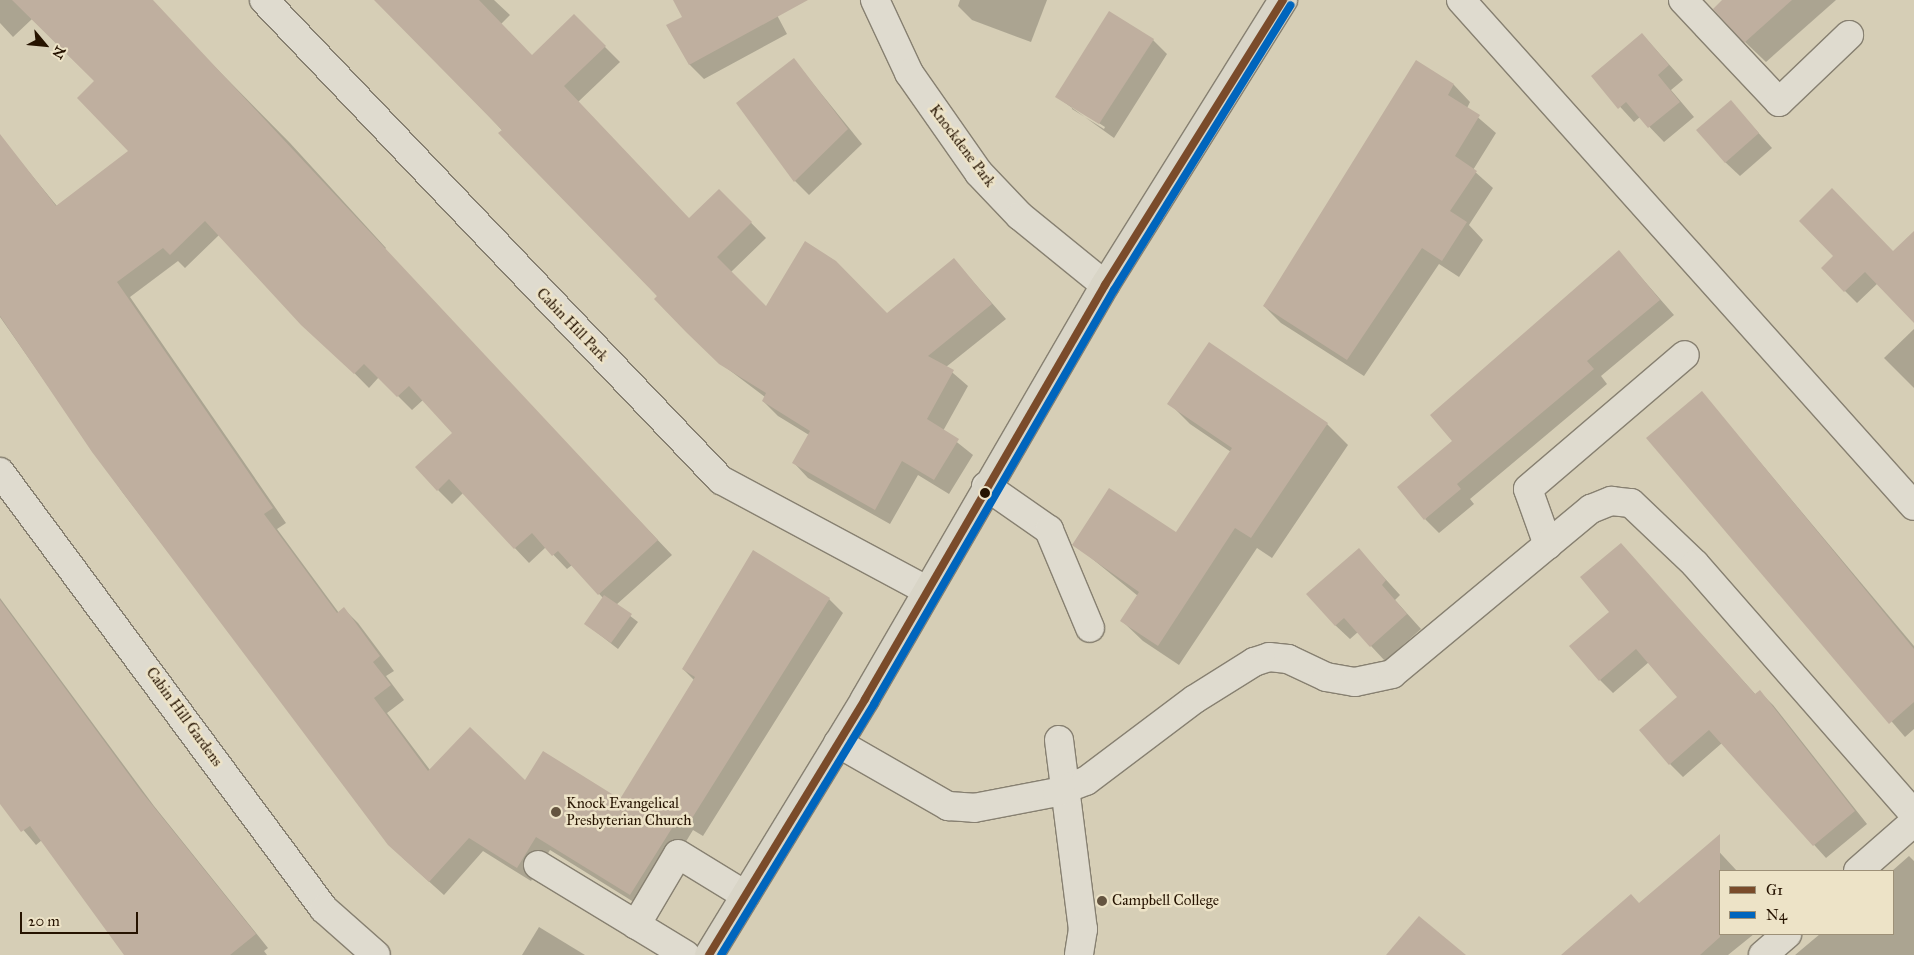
<!DOCTYPE html>
<html>
<head>
<meta charset="utf-8">
<style>
  body { margin:0 }
  #map { position:relative; width:1914px; height:955px; overflow:hidden; background:#d6ceb6; font-family:"IM FELL Great Primer",serif }
  div>[style] { position:absolute }
  [style*='--x'] { left:calc(var(--x)*1px); top:calc(var(--y)*1px); width:calc(var(--w)*1px); rotate:calc(var(--a)*1deg) }
  .shadow>* { inset:0; background:#0003 }
  .building>* { inset:0; background:#bfaf9f }
  .roads { filter:drop-shadow(1px 0 #878071) drop-shadow(-1px 0 #878071) drop-shadow(0 1px #878071) drop-shadow(0 -1px #878071) }
  .minor>* { height:28px; margin:-14px; padding:0 14px; transform-origin:14px; border-radius:14px; background:#dfdbcf }
  .highway>* { height:28px; margin:-14px; padding:0 14px; transform-origin:14px; border-radius:14px; background:#d9d5c7 }
  .bus-1>* { height:8px; margin:-4px; padding:0 4px; transform-origin:4px; border-radius:4px; background:#7a4b2a }
  .bus-2>* { height:8px; margin:-4px; padding:0 4px; transform-origin:4px; border-radius:4px; background:#0065bd }
  .dots>* { width:14px; height:14px; translate:-50% -50%; box-sizing:border-box; border:2px solid #ede3c7; border-radius:50% }
  span { translate:-50% -50%; white-space:nowrap; text-align:center; line-height:1.15; -webkit-text-stroke:5px #ede3c7; paint-order:stroke }
  .street-label { font-size:15px; color:#261300 }
  .poi-label { font-size:15px; color:#261300 }
  .left { translate:0 -50%; text-align:left }
  .legend { position:absolute; left:1719px; top:870px; width:175px; height:65px; box-sizing:border-box; background:#ede3c7; border:1px solid #9d9077; margin:0; padding:6px 9px; list-style:none; font-size:15px; color:#261300 }
  .legend li { display:flex; align-items:center; gap:10px; height:25px }
  .legend b { width:25px; border:1px solid #9d9077 }
  .north { position:absolute; left:20px; top:20px; width:50px; height:50px; -webkit-text-stroke:4px #ede3c7; paint-order:stroke; rotate:118deg; font-size:14px; font-weight:700; line-height:20px; text-align:center; color:#261300 }
  .north::after { content:''; display:block; margin:auto; width:18px; height:22px; background:#261300; clip-path:polygon(50% 0,100% 100%,50% 72%,0 100%) }
  .scale { position:absolute; left:20px; top:912px; width:118px; height:22px; box-sizing:border-box; border:2px solid #261300; border-top:0; padding-left:6px; font-size:15px; line-height:18px; white-space:nowrap; color:#261300; -webkit-text-stroke:4px #ede3c7; paint-order:stroke }
</style>
</head>
<body>
<div id="map">
  <div class="shadow">
    <div style="clip-path:polygon(0 0,149px 0,290px 143px,386px 248px,383px 251px,672px 555px,616px 605px,638px 622px,618px 649px,586px 624px,603px 598px,572px 565px,567px 569px,546px 547px,529px 563px,463px 493px,452px 504px,438px 490px,454px 433px,423px 400px,412px 410px,379px 377px,369px 388px,219px 235px,185px 268px,178px 261px,130px 297px,286px 523px,277px 529px,339px 613px,344px 609px,358px 623px,394px 671px,386px 676px,404px 700px,387px 713px,430px 770px,525px 782px,620px 801px,694px 680px,683px 669px,829px 599px,843px 613px,703px 836px,693px 830px,645px 909px,550px 850px,531px 881px,483px 851px,444px 895px,404px 859px,123px 493px,0 317px,0 158px,11px 150px,57px 206px,130px 151px,96px 82px,32px 19px,13px 37px,0 23px)"></div>
    <div style="clip-path:polygon(380px 0,494px 0,510px 15px,501px 24px,533px 57px,574px 16px,620px 62px,578px 102px,689px 220px,719px 190px,766px 238px,731px 272px,766px 308px,887px 314px,954px 260px,1006px 319px,946px 367px,968px 386px,943px 431px,973px 455px,949px 494px,918px 475px,890px 524px,808px 478px,794px 463px,809px 435px,778px 416px,763px 401px,765px 397px,720px 363px)"></div>
    <div style="clip-path:polygon(675px 0,769px 0,787px 34px,704px 79px,690px 65px,668px 26px,684px 17px)"></div>
    <div style="clip-path:polygon(960px 0,1047px 0,1031px 42px,972px 20px,958px 6px)"></div>
    <div style="clip-path:polygon(1724px 0,1836px 0,1766px 62px,1745px 42px)"></div>
    <div style="clip-path:polygon(1642px 34px,1683px 80px,1671px 90px,1694px 117px,1664px 142px,1640px 117px,1634px 122px,1592px 76px)"></div>
    <div style="clip-path:polygon(evenodd,1153px 40px,1167px 54px,1114px 138px,1057px 97px,1153px 40px,1072px 106px,1105px 127px,1104px 129px,1072px 109px,1072px 106px)"></div>
    <div style="clip-path:polygon(794px 60px,862px 144px,809px 195px,795px 181px)"></div>
    <div style="clip-path:polygon(1417px 62px,1454px 85px,1470px 102px,1467px 108px,1496px 133px,1473px 170px,1493px 188px,1469px 225px,1483px 240px,1459px 277px,1439px 264px,1364px 376px,1281px 323px,1264px 306px)"></div>
    <div style="clip-path:polygon(1731px 102px,1772px 148px,1740px 176px,1725px 162px)"></div>
    <div style="clip-path:polygon(1619px 252px,1674px 315px,1601px 376px,1607px 384px,1470px 499px,1474px 504px,1439px 533px,1425px 519px)"></div>
    <div style="clip-path:polygon(1894px 253px,1914px 255px,1914px 321px,1878px 283px,1857px 303px,1822px 268px)"></div>
    <div style="clip-path:polygon(1914px 329px,1914px 388px,1884px 358px)"></div>
    <div style="clip-path:polygon(1702px 393px,1914px 646px,1914px 729px,1905px 737px,1648px 438px)"></div>
    <div style="clip-path:polygon(1169px 403px,1327px 424px,1348px 445px,1272px 558px,1257px 548px,1179px 665px,1143px 641px,1122px 621px,1138px 596px,1074px 544px,1176px 534px,1231px 452px,1190px 424px)"></div>
    <div style="clip-path:polygon(1621px 545px,1756px 695px,1760px 692px,1773px 705px,1867px 824px,1826px 858px,1722px 743px,1683px 777px,1670px 764px,1679px 698px,1649px 662px,1613px 693px,1600px 680px)"></div>
    <div style="clip-path:polygon(1359px 550px,1400px 595px,1395px 600px,1421px 629px,1385px 661px,1358px 632px,1350px 639px,1335px 625px)"></div>
    <div style="clip-path:polygon(0 598px,154px 806px,268px 948px,264px 951px,267px 955px,126px 955px,42px 840px,36px 845px,0 802px)"></div>
    <div style="clip-path:polygon(1711px 843px,1737px 871px,1720px 871px,1720px 934px,1754px 934px,1728px 955px,1595px 955px,1640px 904px)"></div>
    <div style="clip-path:polygon(1909px 856px,1914px 861px,1914px 955px,1795px 955px,1820px 934px,1893px 934px,1892px 871px)"></div>
    <div style="clip-path:polygon(539px 927px,585px 955px,522px 955px)"></div>
  </div>
  <div class="building">
    <div style="clip-path:polygon(12px 0,153px 0,658px 540px,598px 595px,558px 551px,552px 556px,532px 533px,514px 549px,449px 479px,437px 491px,415px 467px,452px 433px,409px 386px,397px 397px,364px 364px,354px 374px,301px 325px,205px 221px,170px 255px,163px 248px,117px 282px,273px 508px,264px 514px,337px 613px,344px 607px,380px 656px,373px 662px,391px 685px,374px 698px,428px 771px,470px 727px,525px 780px,543px 751px,620px 799px,695px 677px,682px 669px,753px 550px,830px 598px,689px 823px,679px 817px,630px 895px,536px 837px,517px 868px,469px 838px,429px 882px,388px 845px,92px 452px,0 316px,0 134px,56px 206px,128px 151px,77px 98px,94px 81px)"></div>
    <div style="clip-path:polygon(374px 0,479px 0,532px 55px,574px 14px,606px 46px,564px 86px,689px 218px,719px 189px,752px 222px,717px 257px,766px 306px,805px 241px,836px 261px,887px 313px,954px 258px,992px 304px,928px 356px,954px 370px,927px 419px,959px 439px,934px 480px,902px 461px,875px 510px,792px 463px,810px 431px,762px 401px,766px 393px,719px 364px,686px 332px,654px 299px,657px 296px,498px 133px,502px 130px)"></div>
    <div style="clip-path:polygon(673px 0,808px 0,689px 65px,666px 25px,682px 17px)"></div>
    <div style="clip-path:polygon(1722px 0,1792px 0,1744px 43px,1713px 9px)"></div>
    <div style="clip-path:polygon(1109px 11px,1154px 39px,1099px 124px,1055px 97px)"></div>
    <div style="clip-path:polygon(1642px 33px,1669px 65px,1658px 75px,1680px 102px,1648px 128px,1626px 102px,1618px 109px,1591px 76px)"></div>
    <div style="clip-path:polygon(794px 58px,848px 129px,794px 182px,736px 103px)"></div>
    <div style="clip-path:polygon(1416px 60px,1454px 84px,1448px 95px,1480px 115px,1455px 156px,1477px 171px,1450px 211px,1467px 222px,1442px 261px,1422px 248px,1347px 360px,1263px 306px)"></div>
    <div style="clip-path:polygon(1731px 100px,1759px 133px,1725px 163px,1696px 130px)"></div>
    <div style="clip-path:polygon(1832px 188px,1893px 251px,1914px 231px,1914px 323px,1865px 272px,1844px 292px,1821px 268px,1833px 256px,1799px 221px)"></div>
    <div style="clip-path:polygon(1619px 250px,1660px 300px,1587px 361px,1594px 369px,1457px 484px,1461px 489px,1424px 520px,1397px 487px,1452px 441px,1430px 415px)"></div>
    <div style="clip-path:polygon(1209px 342px,1328px 423px,1251px 538px,1235px 528px,1158px 646px,1120px 621px,1139px 592px,1072px 545px,1109px 488px,1176px 532px,1232px 448px,1167px 404px)"></div>
    <div style="clip-path:polygon(1702px 391px,1914px 649px,1914px 702px,1889px 724px,1646px 438px)"></div>
    <div style="clip-path:polygon(1621px 543px,1755px 694px,1760px 690px,1855px 811px,1813px 846px,1709px 730px,1669px 765px,1639px 730px,1677px 697px,1636px 649px,1599px 681px,1569px 646px,1609px 612px,1580px 577px)"></div>
    <div style="clip-path:polygon(1359px 548px,1386px 580px,1382px 585px,1407px 614px,1370px 647px,1344px 618px,1335px 626px,1306px 594px)"></div>
    <div style="clip-path:polygon(604px 595px,632px 614px,611px 643px,584px 624px)"></div>
    <div style="clip-path:polygon(0 600px,141px 791px,256px 934px,230px 955px,124px 955px,30px 826px,21px 832px,0 804px)"></div>
    <div style="clip-path:polygon(1720px 834px,1720px 937px,1700px 955px,1561px 955px,1631px 894px,1639px 903px)"></div>
    <div style="clip-path:polygon(1419px 916px,1466px 955px,1386px 955px)"></div>
  </div>
  <div class="roads">
    <div class="minor">
      <div style="--x:264;--y:0;--w:663;--a:46.41"></div>
      <div style="--x:721;--y:480;--w:233;--a:28.2"></div>
      <div style="--x:875;--y:0;--w:81;--a:65"></div>
      <div style="--x:909;--y:73;--w:122;--a:55"></div>
      <div style="--x:979;--y:173;--w:59;--a:46.4"></div>
      <div style="--x:1020;--y:216;--w:109;--a:39.1"></div>
      <div style="--x:1461;--y:0;--w:679;--a:48.16"></div>
      <div style="--x:1683;--y:0;--w:140;--a:46.7"></div>
      <div style="--x:1779;--y:102;--w:97;--a:-43.7"></div>
      <div style="--x:0;--y:472;--w:544;--a:53.45"></div>
      <div style="--x:324;--y:909;--w:69;--a:41.5"></div>
      <div style="--x:986;--y:486;--w:77;--a:34.9"></div>
      <div style="--x:1049;--y:530;--w:106;--a:67.3"></div>
      <div style="--x:1548;--y:545;--w:59;--a:-109.7"></div>
      <div style="--x:1528;--y:489;--w:206;--a:-40.5"></div>
      <div style="--x:1059;--y:740;--w:191;--a:82.8"></div>
      <div style="--x:1083;--y:929;--w:26;--a:99"></div>
      <div style="--x:838;--y:743;--w:127;--a:29.8"></div>
      <div style="--x:948;--y:806;--w:26;--a:4"></div>
      <div style="--x:974;--y:808;--w:85;--a:-10.9"></div>
      <div style="--x:1057;--y:792;--w:31;--a:-21"></div>
      <div style="--x:1086;--y:781;--w:136;--a:-37"></div>
      <div style="--x:1195;--y:699;--w:70;--a:-32.1"></div>
      <div style="--x:1254;--y:662;--w:16;--a:-18"></div>
      <div style="--x:1269;--y:657;--w:19;--a:6"></div>
      <div style="--x:1288;--y:659;--w:42;--a:25.3"></div>
      <div style="--x:1326;--y:677;--w:29;--a:10"></div>
      <div style="--x:1355;--y:682;--w:38;--a:-12"></div>
      <div style="--x:1392;--y:674;--w:259;--a:-39.7"></div>
      <div style="--x:1591;--y:509;--w:22;--a:-22"></div>
      <div style="--x:1611;--y:501;--w:20;--a:6"></div>
      <div style="--x:1631;--y:503;--w:88;--a:43.6"></div>
      <div style="--x:1695;--y:564;--w:332;--a:48.8"></div>
      <div style="--x:538;--y:865;--w:173;--a:31.3"></div>
      <div style="--x:1858;--y:871;--w:74;--a:-41.2"></div>
      <div style="--x:636;--y:925;--w:82;--a:-59.4"></div>
      <div style="--x:678;--y:854;--w:79;--a:31.5"></div>
      <div style="--x:1763;--y:955;--w:32;--a:-41"></div>
    </div>
    <div class="highway">
      <div style="--x:709;--y:955;--w:300;--a:-58.6"></div>
      <div style="--x:865;--y:699;--w:479;--a:-59.9"></div>
      <div style="--x:1105;--y:285;--w:336;--a:-58"></div>
    </div>
  </div>
  <div class="bus-1">
    <div style="--x:709;--y:955;--w:300;--a:-58.6"></div>
    <div style="--x:865;--y:699;--w:479;--a:-59.9"></div>
    <div style="--x:1105;--y:285;--w:336;--a:-58"></div>
  </div>
  <div class="bus-2">
    <div style="--x:721;--y:955;--w:294;--a:-58.6"></div>
    <div style="--x:874;--y:704;--w:479;--a:-59.9"></div>
    <div style="--x:1114;--y:290;--w:335;--a:-58.2"></div>
  </div>
  <div class="dots">
    <div style="left:985px;top:493px;background:#261300"></div>
    <div style="left:556px;top:812px;background:#645440"></div>
    <div style="left:1102px;top:901px;background:#645440"></div>
  </div>
  <div class="street-label">
    <span style="left:962px;top:146px;rotate:53deg">Knockdene Park</span>
    <span style="left:572px;top:325px;rotate:46deg">Cabin Hill Park</span>
    <span style="left:184px;top:717px;rotate:54deg">Cabin Hill Gardens</span>
  </div>
  <div class="poi-label">
    <span class="left" style="left:566px;top:812px">Knock Evangelical<br>Presbyterian Church</span>
    <span class="left" style="left:1112px;top:901px">Campbell College</span>
  </div>
  <ul class="legend">
  <li><b style="height:6px;background:#7a4b2a"></b>G1</li>
  <li><b style="height:6px;background:#0065bd"></b>N4</li>
  </ul>
  <div class="north">N</div>
  <div class="scale">20 m</div>
</div>
</body>
</html>
